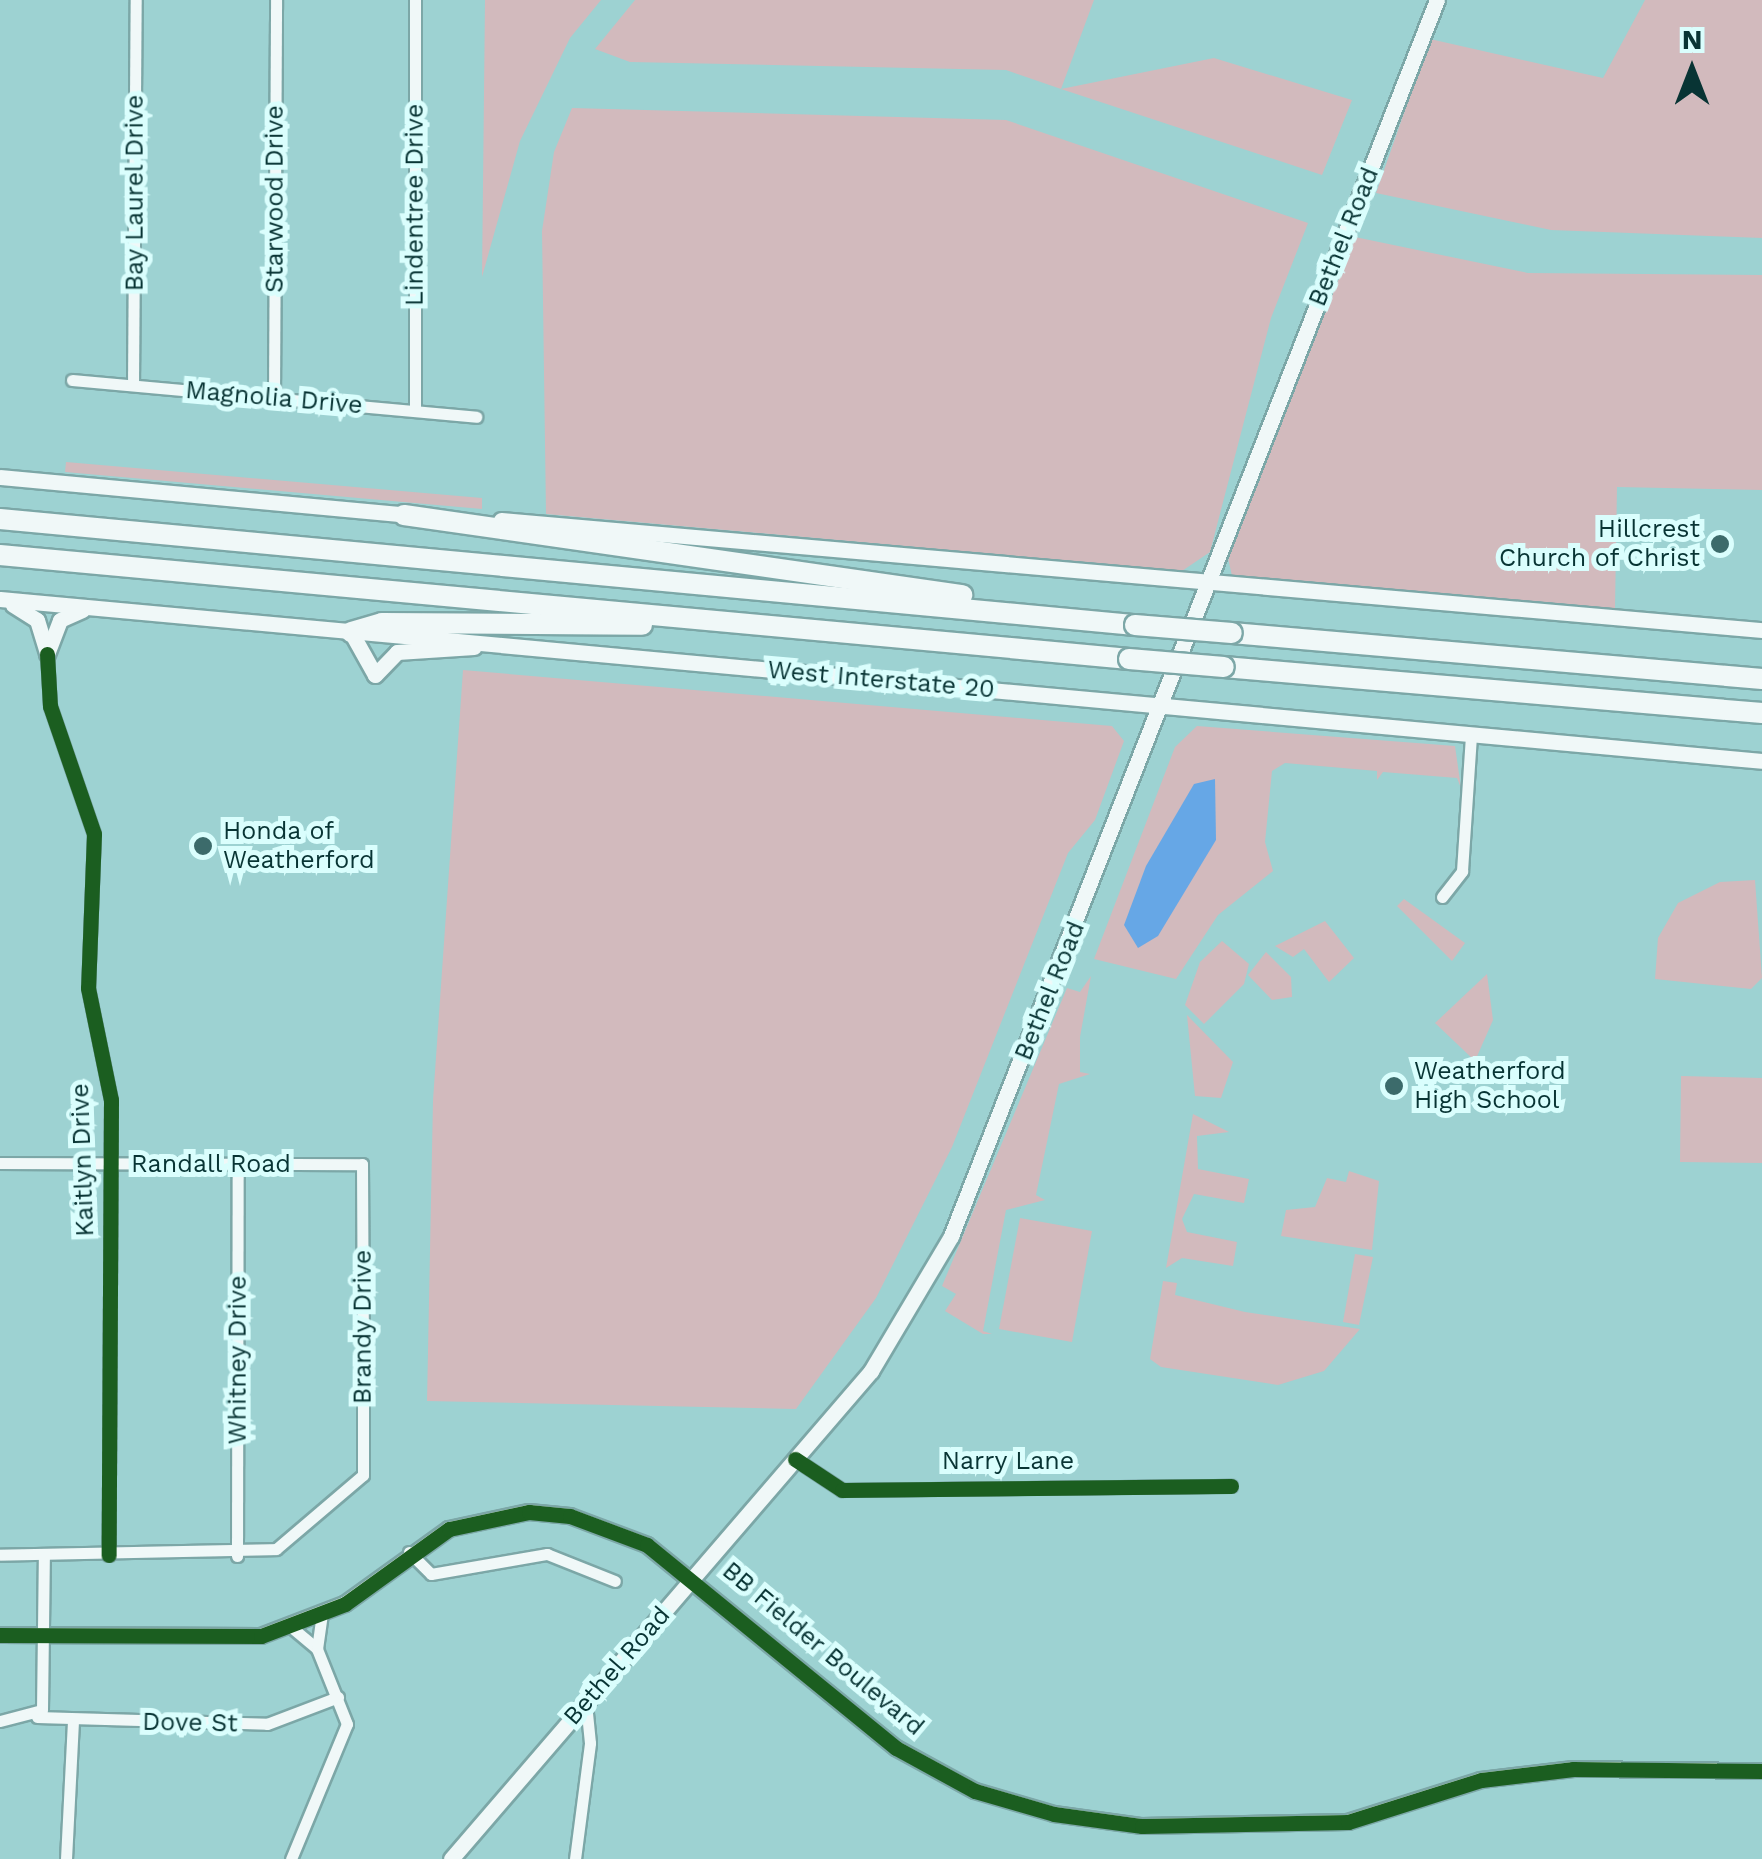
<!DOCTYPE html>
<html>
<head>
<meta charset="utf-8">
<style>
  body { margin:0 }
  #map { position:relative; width:1762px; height:1859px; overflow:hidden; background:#9dd2d2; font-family:"Work Sans",sans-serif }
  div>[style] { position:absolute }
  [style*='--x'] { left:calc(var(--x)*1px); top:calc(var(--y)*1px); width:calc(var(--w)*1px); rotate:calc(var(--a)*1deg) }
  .green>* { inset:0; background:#d2babd }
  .water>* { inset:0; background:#66a7e6 }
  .roads { filter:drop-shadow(2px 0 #7ca7a7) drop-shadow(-2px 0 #7ca7a7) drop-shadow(0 2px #7ca7a7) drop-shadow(0 -2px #7ca7a7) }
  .minor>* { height:11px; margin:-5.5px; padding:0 5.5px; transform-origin:5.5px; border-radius:5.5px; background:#f0f8f8 }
  .tertiary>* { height:14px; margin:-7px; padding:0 7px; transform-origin:7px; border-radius:7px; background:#f0f8f8 }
  .secondary>* { height:15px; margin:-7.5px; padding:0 7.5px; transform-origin:7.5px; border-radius:7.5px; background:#f0f8f8 }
  .motorway>* { height:20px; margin:-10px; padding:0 10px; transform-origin:10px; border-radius:10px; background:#f0f8f8 }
  .bridges { filter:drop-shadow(2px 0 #7ca7a7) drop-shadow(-2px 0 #7ca7a7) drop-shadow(0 2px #7ca7a7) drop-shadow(0 -2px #7ca7a7) }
  .motorway-bridge>* { height:20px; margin:-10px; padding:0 10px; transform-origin:10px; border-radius:10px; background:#f0f8f8 }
  .cycleway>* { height:15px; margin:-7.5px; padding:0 7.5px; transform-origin:7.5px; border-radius:7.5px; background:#1b5e20 }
  .dots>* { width:28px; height:28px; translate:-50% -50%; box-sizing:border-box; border:5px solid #dafefd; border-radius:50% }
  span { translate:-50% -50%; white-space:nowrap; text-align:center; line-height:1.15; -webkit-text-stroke:10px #dafefd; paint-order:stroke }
  .street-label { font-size:25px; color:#083434 }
  .poi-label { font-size:25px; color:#083434 }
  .right { translate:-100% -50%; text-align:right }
  .left { translate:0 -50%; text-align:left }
  .north { position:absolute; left:1642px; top:20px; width:100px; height:100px; -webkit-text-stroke:8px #dafefd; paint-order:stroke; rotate:0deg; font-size:28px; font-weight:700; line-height:40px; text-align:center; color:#083434 }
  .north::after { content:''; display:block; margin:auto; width:35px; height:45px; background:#083434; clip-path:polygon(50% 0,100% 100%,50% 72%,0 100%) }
</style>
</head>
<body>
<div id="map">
  <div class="green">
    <div style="clip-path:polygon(485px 0,601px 0,570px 38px,520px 141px,482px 277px)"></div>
    <div style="clip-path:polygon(635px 0,1094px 0,1061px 89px,1214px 58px,1352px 100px,1322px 175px,1061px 89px,1006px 70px,630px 62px,595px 49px)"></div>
    <div style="clip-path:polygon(1645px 0,1762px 0,1762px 238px,1551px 230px,1376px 193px,1430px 39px,1603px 78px)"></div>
    <div style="clip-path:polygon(572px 108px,1006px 120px,1308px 223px,1271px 318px,1210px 552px,1182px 571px,546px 514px,542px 231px,554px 152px)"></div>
    <div style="clip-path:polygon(1355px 237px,1528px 273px,1762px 275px,1762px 490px,1617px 487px,1615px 609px,1232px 576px,1228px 558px)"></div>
    <div style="clip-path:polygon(66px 462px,482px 498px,482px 509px,65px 472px)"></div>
    <div style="clip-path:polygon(463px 670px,1112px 726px,1124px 741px,1095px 820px,1068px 853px,952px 1147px,876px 1298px,796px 1409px,427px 1401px,433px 1100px)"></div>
    <div style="clip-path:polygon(1197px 726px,1455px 746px,1461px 788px,1457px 778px,1383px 772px,1377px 780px,1377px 771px,1285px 763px,1272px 771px,1265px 842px,1273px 871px,1218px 915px,1176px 979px,1094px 959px,1175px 747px)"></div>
    <div style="clip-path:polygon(1755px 880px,1762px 978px,1751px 989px,1655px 979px,1658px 938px,1678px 903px,1720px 882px)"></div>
    <div style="clip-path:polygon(1404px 899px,1465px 943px,1452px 961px,1397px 906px)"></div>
    <div style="clip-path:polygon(1325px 921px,1354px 958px,1329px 982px,1304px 949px,1293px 957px,1275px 946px)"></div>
    <div style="clip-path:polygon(1222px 941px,1249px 964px,1244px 984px,1204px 1024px,1185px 1005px,1200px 962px)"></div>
    <div style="clip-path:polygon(1266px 952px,1291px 977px,1292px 997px,1272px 1000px,1248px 975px)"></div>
    <div style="clip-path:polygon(1487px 974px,1493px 1020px,1475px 1061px,1435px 1023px)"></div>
    <div style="clip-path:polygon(1091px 976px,1080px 1037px,1080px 1072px,1090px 1074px,1059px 1084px,1036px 1195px,1045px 1200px,1006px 1210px,983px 1331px,992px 1334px,983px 1334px,945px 1311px,956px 1294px,942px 1286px,1067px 988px,1080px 992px)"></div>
    <div style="clip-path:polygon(1187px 1015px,1233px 1062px,1221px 1098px,1195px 1096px)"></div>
    <div style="clip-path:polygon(1681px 1076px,1762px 1078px,1762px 1163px,1680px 1162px)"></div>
    <div style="clip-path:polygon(1193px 1114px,1229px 1132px,1197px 1136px,1198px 1169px,1249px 1179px,1244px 1203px,1194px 1194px,1182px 1219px,1187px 1232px,1237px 1242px,1233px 1266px,1182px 1258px,1166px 1268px)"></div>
    <div style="clip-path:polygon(1349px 1171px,1379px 1181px,1372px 1250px,1281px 1236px,1286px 1210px,1315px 1207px,1327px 1178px,1346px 1182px)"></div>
    <div style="clip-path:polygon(1020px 1218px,1092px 1231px,1072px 1342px,999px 1329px)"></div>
    <div style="clip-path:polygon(1355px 1254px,1373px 1257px,1359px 1325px,1343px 1322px)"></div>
    <div style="clip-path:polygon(1163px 1281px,1177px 1283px,1175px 1295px,1245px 1312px,1360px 1329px,1324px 1371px,1278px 1385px,1161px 1367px,1150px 1359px)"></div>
  </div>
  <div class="water">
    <div style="clip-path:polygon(1215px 779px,1216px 840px,1158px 936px,1138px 948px,1124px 925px,1146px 866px,1194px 784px)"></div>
  </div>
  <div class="roads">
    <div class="minor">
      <div style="--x:72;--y:380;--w:406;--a:5.2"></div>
      <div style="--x:133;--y:385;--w:385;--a:-89.6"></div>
      <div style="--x:274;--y:397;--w:397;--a:-89.7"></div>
      <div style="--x:415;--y:410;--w:410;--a:-90"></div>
      <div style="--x:47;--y:654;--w:52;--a:86.7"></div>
      <div style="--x:50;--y:706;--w:135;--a:71"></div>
      <div style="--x:94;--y:834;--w:154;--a:92.2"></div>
      <div style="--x:88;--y:988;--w:114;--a:78.4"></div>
      <div style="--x:111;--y:1100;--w:455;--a:90.3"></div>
      <div style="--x:1442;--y:897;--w:33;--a:-52"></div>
      <div style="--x:1462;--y:871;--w:134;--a:-86.2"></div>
      <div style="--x:0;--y:1163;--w:362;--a:0.2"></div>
      <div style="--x:362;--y:1164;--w:199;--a:89.7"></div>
      <div style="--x:363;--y:1363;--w:112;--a:90"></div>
      <div style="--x:363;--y:1475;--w:114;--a:139.6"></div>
      <div style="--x:276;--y:1549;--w:276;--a:178.8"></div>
      <div style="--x:795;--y:1459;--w:56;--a:33.4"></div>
      <div style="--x:842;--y:1490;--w:389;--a:-0.6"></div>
      <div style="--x:409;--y:1552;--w:31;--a:45"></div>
      <div style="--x:431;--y:1574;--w:118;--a:-9.8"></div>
      <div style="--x:547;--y:1554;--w:73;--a:21.7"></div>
      <div style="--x:237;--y:1556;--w:392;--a:-89.9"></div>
      <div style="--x:290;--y:1626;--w:35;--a:40"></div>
      <div style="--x:37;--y:1717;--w:230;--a:1.7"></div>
      <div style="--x:267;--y:1724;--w:76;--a:-20.8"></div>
      <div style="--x:0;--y:1721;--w:43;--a:-14.7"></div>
      <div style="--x:42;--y:1710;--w:155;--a:-89.3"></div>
      <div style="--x:66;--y:1859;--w:137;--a:-87.1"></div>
      <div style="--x:291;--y:1859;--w:146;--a:-67.5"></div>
      <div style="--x:347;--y:1724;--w:81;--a:-111.8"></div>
      <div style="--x:317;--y:1649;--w:35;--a:-82"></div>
      <div style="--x:575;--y:1859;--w:117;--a:-82.6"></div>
      <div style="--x:590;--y:1743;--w:40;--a:-95.7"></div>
    </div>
    <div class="tertiary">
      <div style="--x:0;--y:1635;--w:261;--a:0.2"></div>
      <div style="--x:261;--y:1636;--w:90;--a:-20.9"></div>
      <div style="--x:345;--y:1604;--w:128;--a:-35.8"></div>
      <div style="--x:449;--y:1529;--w:82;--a:-12"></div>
      <div style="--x:529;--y:1512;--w:41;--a:5.6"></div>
      <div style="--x:570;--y:1516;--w:82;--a:20.6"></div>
      <div style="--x:647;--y:1545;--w:321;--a:39.2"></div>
      <div style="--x:896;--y:1748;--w:90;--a:28.6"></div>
      <div style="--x:975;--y:1791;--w:82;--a:16.2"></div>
      <div style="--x:1054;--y:1814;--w:89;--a:7.8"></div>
      <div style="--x:1142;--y:1826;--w:206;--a:-1.1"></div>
      <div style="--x:1348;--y:1822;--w:139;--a:-17.5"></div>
      <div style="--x:1481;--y:1780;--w:93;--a:-6.8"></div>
      <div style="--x:1573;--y:1769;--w:189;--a:0.6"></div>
    </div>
    <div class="secondary">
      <div style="--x:0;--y:477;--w:415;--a:5.3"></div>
      <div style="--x:501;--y:520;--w:1266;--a:4.99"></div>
      <div style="--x:0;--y:599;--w:1769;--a:5.25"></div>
      <div style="--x:13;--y:605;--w:28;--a:32"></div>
      <div style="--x:37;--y:620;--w:34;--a:73"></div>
      <div style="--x:351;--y:632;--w:49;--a:60.8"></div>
      <div style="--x:47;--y:654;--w:36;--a:-69"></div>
      <div style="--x:60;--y:620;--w:24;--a:-24"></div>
      <div style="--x:375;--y:675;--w:32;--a:-46"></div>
      <div style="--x:397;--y:652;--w:77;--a:-3.7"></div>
      <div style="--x:451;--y:1859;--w:644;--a:-49.28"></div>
      <div style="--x:871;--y:1371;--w:157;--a:-59.3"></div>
      <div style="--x:951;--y:1236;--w:1328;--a:-68.54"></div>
    </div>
    <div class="motorway">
      <div style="--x:404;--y:515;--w:564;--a:8.16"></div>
      <div style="--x:0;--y:519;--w:1140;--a:5.34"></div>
      <div style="--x:0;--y:555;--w:1134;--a:5.26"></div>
      <div style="--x:351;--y:632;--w:32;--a:-16"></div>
      <div style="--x:382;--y:623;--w:260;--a:0.4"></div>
      <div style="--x:1232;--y:633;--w:532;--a:4.96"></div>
      <div style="--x:1224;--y:667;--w:540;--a:4.89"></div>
    </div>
  </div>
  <div class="bridges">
    <div class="motorway-bridge">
      <div style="--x:1135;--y:625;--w:97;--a:4.7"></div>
      <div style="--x:1129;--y:659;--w:95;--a:4.8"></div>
    </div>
  </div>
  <div class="cycleway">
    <div style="--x:47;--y:654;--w:52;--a:86.7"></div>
    <div style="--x:50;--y:706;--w:135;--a:71"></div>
    <div style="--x:94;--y:834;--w:154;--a:92.2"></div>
    <div style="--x:88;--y:988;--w:114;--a:78.4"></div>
    <div style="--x:111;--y:1100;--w:455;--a:90.3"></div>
    <div style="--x:795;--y:1459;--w:56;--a:33.4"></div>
    <div style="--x:842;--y:1490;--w:389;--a:-0.6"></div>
    <div style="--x:0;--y:1635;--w:261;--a:0.2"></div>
    <div style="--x:261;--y:1636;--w:90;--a:-20.9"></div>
    <div style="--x:345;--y:1604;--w:128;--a:-35.8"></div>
    <div style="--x:449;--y:1529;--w:82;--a:-12"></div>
    <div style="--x:529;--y:1512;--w:41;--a:5.6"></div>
    <div style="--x:570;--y:1516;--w:82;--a:20.6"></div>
    <div style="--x:647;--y:1545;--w:321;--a:39.2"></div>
    <div style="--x:896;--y:1748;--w:90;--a:28.6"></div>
    <div style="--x:975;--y:1791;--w:82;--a:16.2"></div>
    <div style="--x:1054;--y:1814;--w:89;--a:7.8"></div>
    <div style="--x:1142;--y:1826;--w:206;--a:-1.1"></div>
    <div style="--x:1348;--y:1822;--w:139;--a:-17.5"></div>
    <div style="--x:1481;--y:1780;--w:93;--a:-6.8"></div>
    <div style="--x:1573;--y:1769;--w:189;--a:0.6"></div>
  </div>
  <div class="dots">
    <div style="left:1720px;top:544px;background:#3c6b6b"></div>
    <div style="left:203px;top:846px;background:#3c6b6b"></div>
    <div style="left:1394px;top:1086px;background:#3c6b6b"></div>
  </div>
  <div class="street-label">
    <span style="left:135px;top:193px;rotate:-90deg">Bay Laurel Drive</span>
    <span style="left:275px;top:199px;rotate:-90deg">Starwood Drive</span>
    <span style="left:415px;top:205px;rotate:-90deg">Lindentree Drive</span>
    <span style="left:1344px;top:237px;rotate:-68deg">Bethel Road</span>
    <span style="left:274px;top:398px;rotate:5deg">Magnolia Drive</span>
    <span style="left:881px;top:680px;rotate:5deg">West Interstate 20</span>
    <span style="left:1050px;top:991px;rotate:-68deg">Bethel Road</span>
    <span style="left:83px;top:1160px;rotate:-92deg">Kaitlyn Drive</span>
    <span style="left:211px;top:1164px">Randall Road</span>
    <span style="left:363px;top:1327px;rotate:-90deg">Brandy Drive</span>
    <span style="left:238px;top:1360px;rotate:-90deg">Whitney Drive</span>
    <span style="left:1008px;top:1461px">Narry Lane</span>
    <span style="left:823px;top:1649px;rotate:40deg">BB Fielder Boulevard</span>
    <span style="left:617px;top:1666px;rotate:-49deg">Bethel Road</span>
    <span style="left:190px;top:1723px;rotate:1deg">Dove St</span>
  </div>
  <div class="poi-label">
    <span class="right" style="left:1700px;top:544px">Hillcrest<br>Church of Christ</span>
    <span class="left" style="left:223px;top:846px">Honda of<br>Weatherford</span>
    <span class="left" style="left:1414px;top:1086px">Weatherford<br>High School</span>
  </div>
  <div class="north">N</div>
</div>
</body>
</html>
